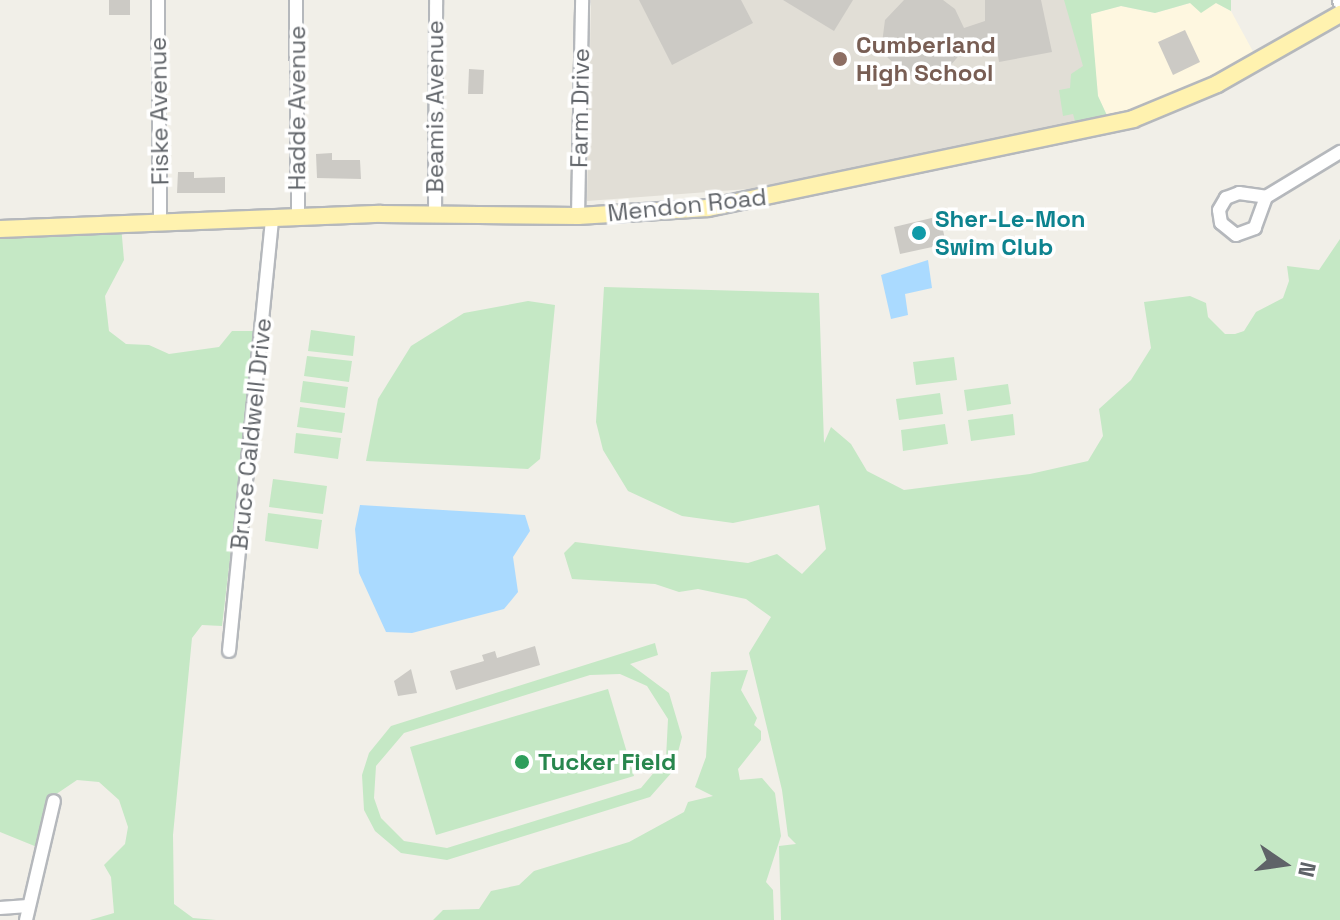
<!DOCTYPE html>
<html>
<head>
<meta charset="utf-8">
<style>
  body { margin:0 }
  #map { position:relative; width:1340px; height:920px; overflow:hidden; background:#f1efe8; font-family:"Space Grotesk",sans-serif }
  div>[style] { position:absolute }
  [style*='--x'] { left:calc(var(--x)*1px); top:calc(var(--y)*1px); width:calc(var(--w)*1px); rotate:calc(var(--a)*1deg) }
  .commercial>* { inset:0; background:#fef7e0 }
  .education>* { inset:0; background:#e1ded6 }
  .green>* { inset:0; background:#c5e8c5 }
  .water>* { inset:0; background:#aadaff }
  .building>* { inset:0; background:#cccac5 }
  .roads { filter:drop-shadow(2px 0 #b5b8bc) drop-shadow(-2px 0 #b5b8bc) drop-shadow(0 2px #b5b8bc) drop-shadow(0 -2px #b5b8bc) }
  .minor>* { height:12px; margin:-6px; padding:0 6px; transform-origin:6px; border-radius:6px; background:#fff }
  .major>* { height:16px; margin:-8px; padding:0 8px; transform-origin:8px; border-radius:8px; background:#fff2af }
  .dots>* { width:22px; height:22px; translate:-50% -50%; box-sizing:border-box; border:4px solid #fff; border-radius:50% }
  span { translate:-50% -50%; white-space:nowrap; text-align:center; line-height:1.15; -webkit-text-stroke:7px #fff; paint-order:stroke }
  .education-label { font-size:24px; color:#785e54; font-weight:700 }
  .left { translate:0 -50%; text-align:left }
  .street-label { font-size:24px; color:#5f6368 }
  .culture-label { font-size:24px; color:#0d838f; font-weight:700 }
  .leisure-label { font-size:24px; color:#27864d; font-weight:700 }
  .north { position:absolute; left:1244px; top:824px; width:80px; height:80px; -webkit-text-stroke:6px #fff; paint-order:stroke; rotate:103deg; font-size:22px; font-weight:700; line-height:32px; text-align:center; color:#5f6368 }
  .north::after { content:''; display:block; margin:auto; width:28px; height:36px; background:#5f6368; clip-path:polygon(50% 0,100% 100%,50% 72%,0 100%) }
</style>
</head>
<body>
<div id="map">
  <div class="commercial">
    <div style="clip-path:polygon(1190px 3px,1216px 3px,1231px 11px,1256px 57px,1110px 122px,1098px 96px,1090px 14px,1121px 6px,1155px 13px)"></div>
  </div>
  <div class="education">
    <div style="clip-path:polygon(591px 0,1080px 0,1100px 118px,748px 189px,587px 201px)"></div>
  </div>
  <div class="green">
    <div style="clip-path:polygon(1064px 0,1231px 0,1231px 11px,1216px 3px,1201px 13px,1190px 3px,1155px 13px,1121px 6px,1091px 14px,1098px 96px,1110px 122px,1078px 132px,1073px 114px,1063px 116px,1059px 90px,1070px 88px,1071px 74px,1083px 66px)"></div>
    <div style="clip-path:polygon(121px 225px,124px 260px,105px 296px,109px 331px,126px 344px,149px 345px,169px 354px,219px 347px,232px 331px,257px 331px,222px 626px,202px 625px,192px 638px,173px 835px,174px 904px,193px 918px,216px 920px,90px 920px,114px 913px,111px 877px,104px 865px,125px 844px,128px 827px,119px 800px,99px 782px,77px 780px,49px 799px,37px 847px,0 832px,0 229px)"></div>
    <div style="clip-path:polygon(1340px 239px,1340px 920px,781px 920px,779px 846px,796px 844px,788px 836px,782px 790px,749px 653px,771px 617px,746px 599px,698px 589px,679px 592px,655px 584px,572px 579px,564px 553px,575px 542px,748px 563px,777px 554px,802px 574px,826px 549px,819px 505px,733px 523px,682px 516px,628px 491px,603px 450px,596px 422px,604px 287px,819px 293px,824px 443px,831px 427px,851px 444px,867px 471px,904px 490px,1030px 474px,1088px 461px,1103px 436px,1099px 409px,1131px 380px,1151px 348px,1144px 302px,1190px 296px,1206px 303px,1208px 317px,1225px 334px,1235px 334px,1244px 331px,1256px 312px,1283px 298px,1289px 281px,1287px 266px,1319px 270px)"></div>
    <div style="clip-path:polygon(528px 301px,555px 305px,540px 459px,528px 469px,366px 461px,378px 399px,411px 346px,464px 313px)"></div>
    <div style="clip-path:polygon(311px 330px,355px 336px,353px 356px,308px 351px)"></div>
    <div style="clip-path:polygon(307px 356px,352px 361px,349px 382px,304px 376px)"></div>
    <div style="clip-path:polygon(954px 357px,957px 380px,916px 385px,913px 362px)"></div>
    <div style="clip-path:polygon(303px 381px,348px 387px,345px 408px,300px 402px)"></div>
    <div style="clip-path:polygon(1008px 384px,1011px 404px,967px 411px,964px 390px)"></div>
    <div style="clip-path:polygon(940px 393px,943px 414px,899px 420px,896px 399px)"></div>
    <div style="clip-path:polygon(300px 407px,345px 413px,342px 433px,297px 427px)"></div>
    <div style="clip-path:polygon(1013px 414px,1015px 435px,971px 441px,968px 420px)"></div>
    <div style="clip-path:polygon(945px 424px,948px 444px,903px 451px,901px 430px)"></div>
    <div style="clip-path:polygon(296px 433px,341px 438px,338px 459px,294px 453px)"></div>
    <div style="clip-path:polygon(273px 479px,327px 486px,323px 514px,269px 507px)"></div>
    <div style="clip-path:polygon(268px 513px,322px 520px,318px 549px,265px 541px)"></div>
    <div style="clip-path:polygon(evenodd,655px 643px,658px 655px,630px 664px,669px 693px,682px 737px,673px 771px,650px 797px,447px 860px,401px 853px,375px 831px,364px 810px,362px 775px,369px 753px,391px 726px,655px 643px,620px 674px,647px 686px,668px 719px,666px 758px,641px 788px,447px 848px,404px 841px,381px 818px,374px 798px,376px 766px,404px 733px,590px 675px,620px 674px)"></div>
    <div style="clip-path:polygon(748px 670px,741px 690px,757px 718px,754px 725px,761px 731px,761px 740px,738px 769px,740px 780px,762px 778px,775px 793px,781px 836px,766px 882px,773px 890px,774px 920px,433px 920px,443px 910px,479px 909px,491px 891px,519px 885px,534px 871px,629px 842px,684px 812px,688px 802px,713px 796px,695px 787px,706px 757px,711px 672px)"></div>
    <div style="clip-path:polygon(608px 689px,634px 776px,436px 835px,410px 747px)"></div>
  </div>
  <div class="water">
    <div style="clip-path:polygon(928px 260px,932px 288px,905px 294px,908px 315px,891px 319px,881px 275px)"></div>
    <div style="clip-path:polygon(360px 505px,525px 515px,530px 531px,513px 557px,518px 592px,504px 609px,412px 633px,386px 632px,359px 573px,355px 529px)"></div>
  </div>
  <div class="building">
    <div style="clip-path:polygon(109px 0,130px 0,130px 15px,109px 15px)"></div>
    <div style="clip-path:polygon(639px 0,741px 0,753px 23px,672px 65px)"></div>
    <div style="clip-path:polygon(783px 0,853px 0,834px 31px)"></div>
    <div style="clip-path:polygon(904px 0,943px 0,955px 9px,964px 28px,985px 21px,985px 0,1041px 0,1052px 52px,999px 62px,997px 49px,962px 52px,944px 73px,918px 78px,905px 74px,886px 56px,882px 43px,885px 20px)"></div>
    <div style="clip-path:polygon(1185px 30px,1200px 62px,1173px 75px,1158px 42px)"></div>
    <div style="clip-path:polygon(469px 69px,484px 70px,483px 94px,468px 94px)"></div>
    <div style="clip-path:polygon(332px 153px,332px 160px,360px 160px,361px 179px,317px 178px,316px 154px)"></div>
    <div style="clip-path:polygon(178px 172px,194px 172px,194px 178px,225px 177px,225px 193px,177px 193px)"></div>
    <div style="clip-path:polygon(940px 216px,946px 244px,900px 254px,894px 227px)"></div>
    <div style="clip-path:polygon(535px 646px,540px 665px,456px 690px,450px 671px,484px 661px,482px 655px,495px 651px,497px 658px)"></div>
    <div style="clip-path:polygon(411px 669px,417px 693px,398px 696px,394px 681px)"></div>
  </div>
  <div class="roads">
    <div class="minor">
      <div style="--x:158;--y:0;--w:222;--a:89.5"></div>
      <div style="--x:296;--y:0;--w:217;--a:89.5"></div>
      <div style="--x:1339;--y:0;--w:3;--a:72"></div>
      <div style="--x:1239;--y:193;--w:27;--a:8"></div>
      <div style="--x:1266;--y:197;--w:33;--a:110"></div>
      <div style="--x:1255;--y:228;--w:20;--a:160"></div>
      <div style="--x:1236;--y:235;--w:19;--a:-141"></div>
      <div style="--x:1221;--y:223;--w:13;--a:-99"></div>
      <div style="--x:1219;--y:210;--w:14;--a:-60"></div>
      <div style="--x:1226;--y:198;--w:14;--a:-21"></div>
      <div style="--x:1266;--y:197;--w:87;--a:-31.3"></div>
      <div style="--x:435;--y:214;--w:214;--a:-89.7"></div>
      <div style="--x:578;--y:216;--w:216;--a:-88.9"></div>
      <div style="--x:229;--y:651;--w:436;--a:-84.3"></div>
      <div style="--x:0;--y:908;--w:28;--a:-4"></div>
      <div style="--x:26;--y:920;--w:122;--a:-76.8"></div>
    </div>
    <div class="major">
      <div style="--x:0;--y:229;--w:381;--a:-2.3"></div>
      <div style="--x:381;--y:214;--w:197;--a:0.6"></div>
      <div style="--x:578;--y:216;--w:130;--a:-3.5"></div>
      <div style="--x:708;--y:208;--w:434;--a:-11.8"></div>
      <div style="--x:1133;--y:119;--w:91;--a:-22.6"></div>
      <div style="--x:1217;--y:84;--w:142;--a:-29.6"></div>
    </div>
  </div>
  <div class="dots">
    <div style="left:840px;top:59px;background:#8d6e63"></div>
    <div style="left:919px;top:233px;background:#0f9aa8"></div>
    <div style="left:522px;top:762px;background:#2e9e5b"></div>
  </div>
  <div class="education-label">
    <span class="left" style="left:856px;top:59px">Cumberland<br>High School</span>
  </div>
  <div class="street-label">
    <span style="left:435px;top:107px;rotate:-90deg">Beamis Avenue</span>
    <span style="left:297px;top:108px;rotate:-90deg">Hadde Avenue</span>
    <span style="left:580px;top:108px;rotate:-89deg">Farm Drive</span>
    <span style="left:159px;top:111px;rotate:-91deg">Fiske Avenue</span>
    <span style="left:687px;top:205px;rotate:-6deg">Mendon Road</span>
    <span style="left:251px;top:434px;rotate:-84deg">Bruce Caldwell Drive</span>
  </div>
  <div class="culture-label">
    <span class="left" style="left:935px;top:233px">Sher-Le-Mon<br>Swim Club</span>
  </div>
  <div class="leisure-label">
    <span class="left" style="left:538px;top:762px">Tucker Field</span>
  </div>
  <div class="north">N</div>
</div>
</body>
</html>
